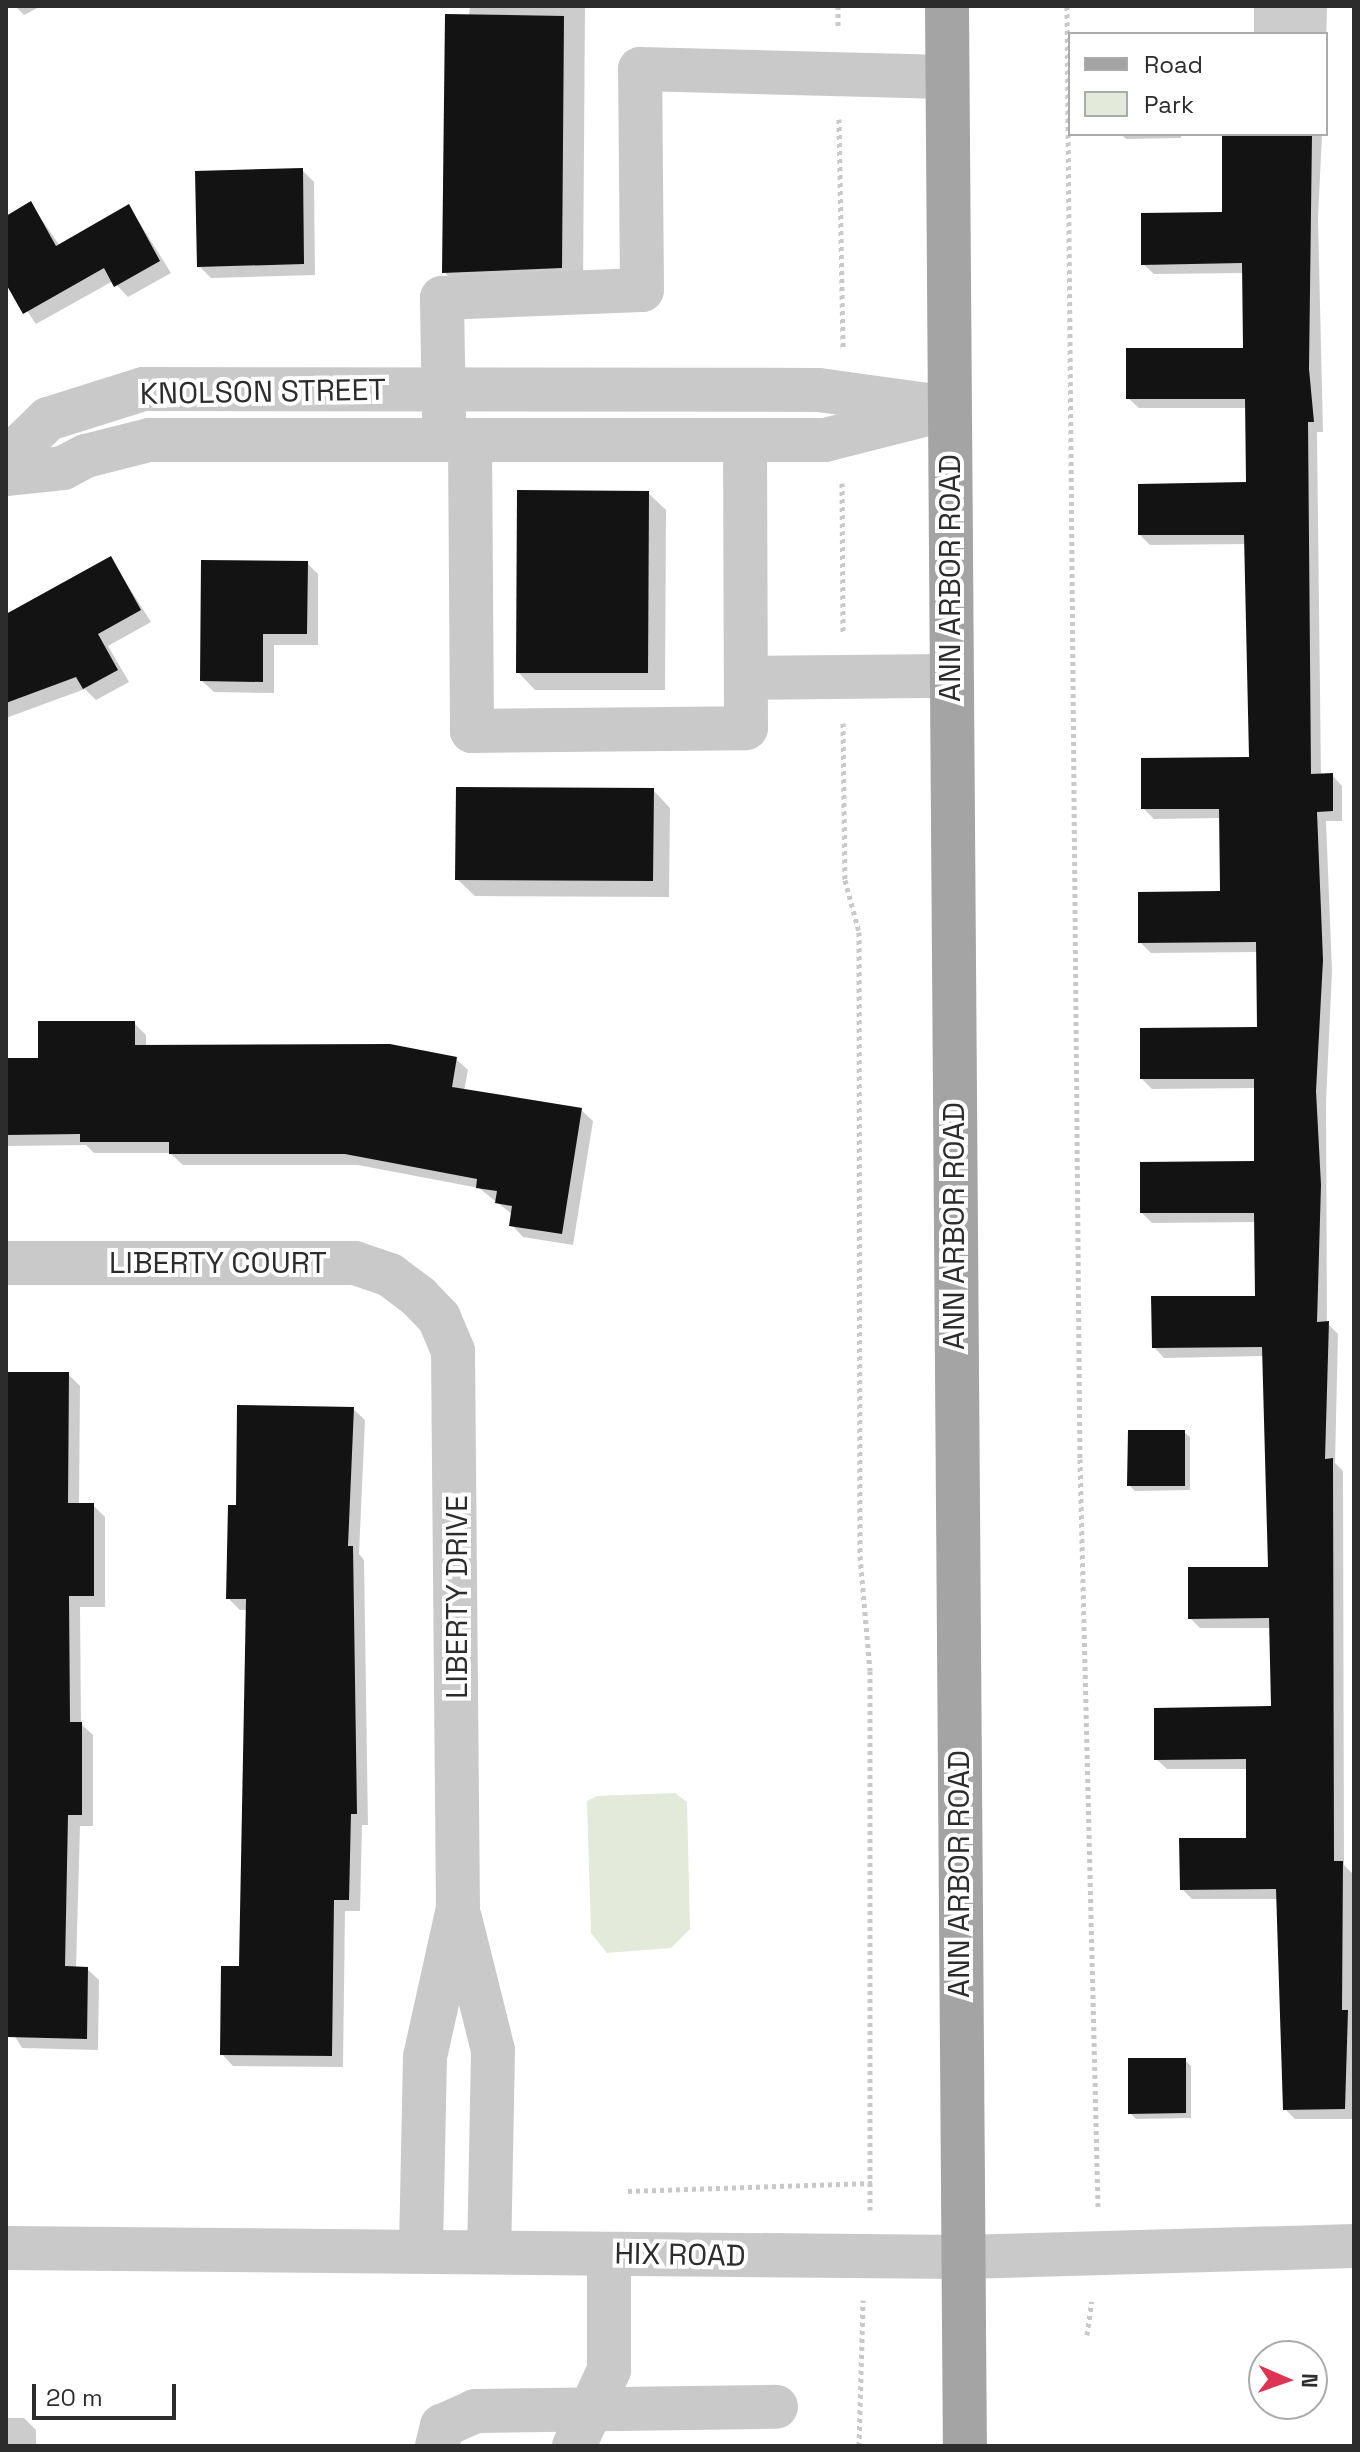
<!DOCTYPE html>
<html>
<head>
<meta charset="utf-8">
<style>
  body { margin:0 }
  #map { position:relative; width:1360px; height:2452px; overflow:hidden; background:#fff; font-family:"Space Grotesk",sans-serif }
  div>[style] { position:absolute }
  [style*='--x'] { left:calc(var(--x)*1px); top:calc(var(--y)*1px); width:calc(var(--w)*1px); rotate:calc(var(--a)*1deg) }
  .green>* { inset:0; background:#e4eada }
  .shadow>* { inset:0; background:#0003 }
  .building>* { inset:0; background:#131313 }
  .path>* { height:5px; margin-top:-2.5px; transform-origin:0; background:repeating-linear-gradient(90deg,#c9c9c9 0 4px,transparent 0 8px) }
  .minor>* { height:44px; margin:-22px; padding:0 22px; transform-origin:22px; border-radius:22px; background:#c9c9c9 }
  .major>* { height:44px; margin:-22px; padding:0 22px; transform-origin:22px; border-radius:22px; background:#a4a4a4 }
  span { translate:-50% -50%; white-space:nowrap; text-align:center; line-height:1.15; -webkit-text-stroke:8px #fff; paint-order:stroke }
  .street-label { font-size:30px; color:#2c2c2c }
  .frame { position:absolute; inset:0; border:8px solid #2c2c2c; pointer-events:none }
  .legend { position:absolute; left:1068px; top:32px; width:260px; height:104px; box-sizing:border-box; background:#fff; border:2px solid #ababab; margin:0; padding:10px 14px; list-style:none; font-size:24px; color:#2c2c2c }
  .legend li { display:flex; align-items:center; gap:16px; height:40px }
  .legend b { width:40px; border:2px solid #ababab }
  .north { position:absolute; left:1248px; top:2340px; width:80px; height:80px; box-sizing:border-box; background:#fff; border:2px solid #ababab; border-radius:50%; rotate:92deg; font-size:22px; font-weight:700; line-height:32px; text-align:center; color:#2c2c2c }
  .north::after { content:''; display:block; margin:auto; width:28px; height:36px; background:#df3353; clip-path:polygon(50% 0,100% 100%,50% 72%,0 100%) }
  .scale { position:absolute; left:32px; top:2384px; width:144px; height:36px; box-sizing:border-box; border:4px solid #2c2c2c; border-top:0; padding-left:10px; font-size:24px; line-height:28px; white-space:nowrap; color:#2c2c2c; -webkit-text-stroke:6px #fff; paint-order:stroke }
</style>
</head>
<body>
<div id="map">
  <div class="green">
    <div style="clip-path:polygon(675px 1793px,687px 1802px,690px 1929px,671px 1948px,607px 1953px,591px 1933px,587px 1801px,597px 1796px)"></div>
  </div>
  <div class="shadow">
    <div style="clip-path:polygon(15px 6px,41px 6px,24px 15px)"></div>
    <div style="clip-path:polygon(470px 6px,585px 6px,583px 290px,467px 294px,444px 272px)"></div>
    <div style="clip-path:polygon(1254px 6px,1327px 6px,1326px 53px,1326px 34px,1254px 34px)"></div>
    <div style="clip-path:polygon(1121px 134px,1181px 134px,1181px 138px,1126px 139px)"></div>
    <div style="clip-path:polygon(1224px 134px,1322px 134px,1318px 219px,1323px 432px,1317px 432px,1321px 776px,1332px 775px,1342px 786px,1342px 821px,1326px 821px,1332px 971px,1326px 1102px,1327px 1323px,1338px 1334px,1335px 1463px,1343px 1471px,1344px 1865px,1353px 1874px,1354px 2119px,1295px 2119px,1285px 2109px,1278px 1899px,1192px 1899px,1182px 1889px,1248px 1840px,1248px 1769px,1167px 1769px,1156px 1759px,1273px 1708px,1272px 1628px,1200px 1628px,1190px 1618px,1270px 1569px,1264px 1356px,1164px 1358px,1154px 1347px,1257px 1298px,1256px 1222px,1152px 1223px,1142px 1213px,1256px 1163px,1256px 1088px,1152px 1089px,1142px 1079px,1259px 1029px,1258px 952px,1151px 953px,1140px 942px,1222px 893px,1221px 818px,1154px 819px,1143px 808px,1251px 759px,1247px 544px,1150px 545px,1140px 535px,1248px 484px,1247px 408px,1139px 408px,1128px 398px,1245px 350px,1244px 273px,1154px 274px,1143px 264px,1224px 214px)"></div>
    <div style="clip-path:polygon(302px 170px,314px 182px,315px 275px,211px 278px,199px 266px)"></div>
    <div style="clip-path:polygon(31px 204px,60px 246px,129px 206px,171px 273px,128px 297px,113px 281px,36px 324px,6px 280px,6px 218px)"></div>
    <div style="clip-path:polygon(648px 493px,666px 510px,665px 690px,535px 690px,518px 672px)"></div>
    <div style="clip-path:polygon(111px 559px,151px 622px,108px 646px,129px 682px,96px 700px,85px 689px,6px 718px,6px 636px)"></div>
    <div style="clip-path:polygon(307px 563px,318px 574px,318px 645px,274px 645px,274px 693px,214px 692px,202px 681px)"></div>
    <div style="clip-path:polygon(653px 790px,670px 808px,669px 897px,475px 896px,457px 879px)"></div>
    <div style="clip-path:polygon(134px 1023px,146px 1035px,146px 1047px,456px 1059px,468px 1070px,464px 1091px,581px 1110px,593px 1121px,573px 1245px,523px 1237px,512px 1225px,513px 1215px,479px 1188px,358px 1165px,183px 1165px,170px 1153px,94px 1153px,86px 1145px,6px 1146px,6px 1060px,40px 1060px)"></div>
    <div style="clip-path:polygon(6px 1374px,68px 1374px,80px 1386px,79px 1505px,93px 1505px,105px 1517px,105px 1607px,80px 1607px,81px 1724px,93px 1735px,93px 1826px,80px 1826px,76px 1969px,87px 1969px,99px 1980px,98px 2050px,22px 2048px,6px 2022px)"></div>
    <div style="clip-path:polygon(353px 1409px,365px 1420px,359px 1554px,364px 1560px,368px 1825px,362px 1825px,360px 1911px,345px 1911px,343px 2067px,233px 2066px,222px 2054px,241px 1968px,248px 1610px,240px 1610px,228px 1598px,238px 1508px)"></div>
    <div style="clip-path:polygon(1184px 1432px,1190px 1437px,1190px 1490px,1135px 1491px,1129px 1485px)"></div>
    <div style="clip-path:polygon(1185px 2060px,1191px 2066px,1191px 2118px,1136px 2119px,1130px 2113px)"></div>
    <div style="clip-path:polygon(6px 2418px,24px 2418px,36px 2430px,36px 2446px,6px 2446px)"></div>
  </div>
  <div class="building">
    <div style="clip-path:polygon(445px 14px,564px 16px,562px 268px,442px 273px)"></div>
    <div style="clip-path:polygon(1222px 134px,1312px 134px,1309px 369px,1314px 422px,1308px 422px,1311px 774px,1333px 773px,1333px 811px,1317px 812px,1323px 960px,1316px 1091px,1321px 1185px,1317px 1322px,1329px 1321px,1325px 1459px,1333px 1458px,1334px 1861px,1343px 1861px,1342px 2010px,1348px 2010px,1345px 2109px,1283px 2110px,1276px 1889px,1180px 1890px,1179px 1838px,1246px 1838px,1246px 1759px,1154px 1760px,1154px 1708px,1271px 1706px,1269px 1618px,1188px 1619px,1188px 1567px,1268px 1567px,1262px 1347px,1152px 1348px,1151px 1296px,1255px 1296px,1254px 1213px,1140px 1213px,1140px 1162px,1254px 1161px,1254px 1079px,1140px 1079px,1140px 1028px,1257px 1027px,1256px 942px,1138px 943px,1138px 892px,1220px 891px,1219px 809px,1141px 809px,1141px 758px,1249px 757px,1244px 535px,1138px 535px,1138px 484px,1246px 482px,1245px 399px,1126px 399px,1126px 348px,1243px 348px,1242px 263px,1141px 265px,1141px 213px,1222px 212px)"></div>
    <div style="clip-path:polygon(303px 168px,304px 264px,197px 267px,195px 171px)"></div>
    <div style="clip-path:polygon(31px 201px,56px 246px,129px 204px,160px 261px,114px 287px,104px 268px,23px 314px,6px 284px,6px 216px)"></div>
    <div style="clip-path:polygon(517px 490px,649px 491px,648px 673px,516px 673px)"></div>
    <div style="clip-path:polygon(111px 556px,141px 610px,98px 634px,118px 670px,83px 689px,76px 677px,6px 703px,6px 614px)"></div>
    <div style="clip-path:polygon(201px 560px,308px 561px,307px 634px,263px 634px,263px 682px,200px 681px)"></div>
    <div style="clip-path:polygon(456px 787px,654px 788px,653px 881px,455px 880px)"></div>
    <div style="clip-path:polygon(38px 1021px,135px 1021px,135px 1045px,390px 1044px,457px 1057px,452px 1087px,582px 1108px,562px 1234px,509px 1226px,512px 1206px,495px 1203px,497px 1191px,476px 1188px,477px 1179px,345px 1154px,169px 1154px,169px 1142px,80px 1142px,80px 1134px,6px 1135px,6px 1058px,38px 1058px)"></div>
    <div style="clip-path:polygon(6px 1372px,69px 1372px,68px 1503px,94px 1503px,94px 1596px,69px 1596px,70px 1722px,82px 1722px,82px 1815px,68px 1815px,65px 1966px,88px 1967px,87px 2039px,8px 2037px)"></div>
    <div style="clip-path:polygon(237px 1405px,354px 1407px,348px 1546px,353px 1546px,357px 1814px,351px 1814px,349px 1900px,334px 1900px,332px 2056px,220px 2055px,221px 1966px,239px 1966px,246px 1599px,226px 1599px,228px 1505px,236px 1505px)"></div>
    <div style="clip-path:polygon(1128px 1430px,1185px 1430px,1185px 1486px,1127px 1486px)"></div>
    <div style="clip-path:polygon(1128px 2058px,1186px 2058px,1186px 2113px,1128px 2114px)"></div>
  </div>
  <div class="path">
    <div style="--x:838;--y:6;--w:23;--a:90"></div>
    <div style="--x:1067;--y:6;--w:1453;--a:89.49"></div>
    <div style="--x:1080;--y:1459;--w:748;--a:88.62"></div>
    <div style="--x:839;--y:119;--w:230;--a:89"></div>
    <div style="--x:842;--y:483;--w:150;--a:89.6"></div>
    <div style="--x:843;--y:723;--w:157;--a:89.3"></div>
    <div style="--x:845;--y:880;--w:54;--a:74.9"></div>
    <div style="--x:859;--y:932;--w:624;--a:89.91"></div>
    <div style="--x:860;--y:1556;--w:115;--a:85"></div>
    <div style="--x:870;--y:1671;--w:539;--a:90"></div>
    <div style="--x:628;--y:2191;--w:245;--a:-1.9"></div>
    <div style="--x:1087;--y:2335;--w:34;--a:-82"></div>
    <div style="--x:859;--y:2446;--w:146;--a:-88.4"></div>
  </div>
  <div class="minor">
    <div style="--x:444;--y:417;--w:119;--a:-91"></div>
    <div style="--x:442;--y:298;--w:200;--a:-2.3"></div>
    <div style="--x:642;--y:290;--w:221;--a:-90.5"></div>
    <div style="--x:640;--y:69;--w:307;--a:1.5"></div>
    <div style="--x:470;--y:440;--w:291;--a:89.6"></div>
    <div style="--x:472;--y:731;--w:274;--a:-0.6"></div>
    <div style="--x:746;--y:728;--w:288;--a:-90.2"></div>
    <div style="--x:6;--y:460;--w:59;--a:-44.3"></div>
    <div style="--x:48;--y:419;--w:100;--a:-17.5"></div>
    <div style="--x:143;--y:389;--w:676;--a:0.08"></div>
    <div style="--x:819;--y:390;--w:130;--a:7.9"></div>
    <div style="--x:6;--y:474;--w:57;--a:-6"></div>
    <div style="--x:63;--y:468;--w:26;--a:-28"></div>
    <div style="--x:86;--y:456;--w:65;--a:-14.3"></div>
    <div style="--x:149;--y:440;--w:676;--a:0"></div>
    <div style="--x:825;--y:440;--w:105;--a:-14.3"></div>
    <div style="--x:747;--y:678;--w:203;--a:-0.6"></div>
    <div style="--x:6;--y:1263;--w:349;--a:0"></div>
    <div style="--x:355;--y:1263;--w:37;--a:19"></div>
    <div style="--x:390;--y:1275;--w:36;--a:37"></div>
    <div style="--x:419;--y:1297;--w:29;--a:46"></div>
    <div style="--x:439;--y:1318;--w:36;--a:67"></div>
    <div style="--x:453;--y:1351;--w:557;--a:89.49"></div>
    <div style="--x:458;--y:1908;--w:153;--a:102.5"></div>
    <div style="--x:425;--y:2057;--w:194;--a:91.2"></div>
    <div style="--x:460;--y:1918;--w:136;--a:76"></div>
    <div style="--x:493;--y:2050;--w:201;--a:91.1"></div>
    <div style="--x:6;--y:2248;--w:956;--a:0.54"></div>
    <div style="--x:962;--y:2257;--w:392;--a:-1.6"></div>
    <div style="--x:437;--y:2446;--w:21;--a:-76"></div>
    <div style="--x:442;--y:2426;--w:36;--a:-24"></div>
    <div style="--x:475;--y:2411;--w:301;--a:-0.8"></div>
    <div style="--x:574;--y:2446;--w:84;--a:-65.3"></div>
    <div style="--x:609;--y:2370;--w:116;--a:-90"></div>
  </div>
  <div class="major">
    <div style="--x:947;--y:6;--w:2440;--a:89.58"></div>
  </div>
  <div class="street-label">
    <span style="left:263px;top:392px;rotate:-1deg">KNOLSON STREET</span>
    <span style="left:950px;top:578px;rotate:-90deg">ANN ARBOR ROAD</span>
    <span style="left:954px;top:1226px;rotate:-90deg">ANN ARBOR ROAD</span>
    <span style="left:218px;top:1263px">LIBERTY COURT</span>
    <span style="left:457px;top:1597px;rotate:-90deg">LIBERTY DRIVE</span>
    <span style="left:959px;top:1874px;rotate:-90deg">ANN ARBOR ROAD</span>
    <span style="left:680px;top:2255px;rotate:1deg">HIX ROAD</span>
  </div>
  <div class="frame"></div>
  <ul class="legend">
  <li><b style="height:10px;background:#a4a4a4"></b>Road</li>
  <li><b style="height:22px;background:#e4eada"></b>Park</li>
  </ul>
  <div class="north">N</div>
  <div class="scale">20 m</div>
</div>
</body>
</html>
